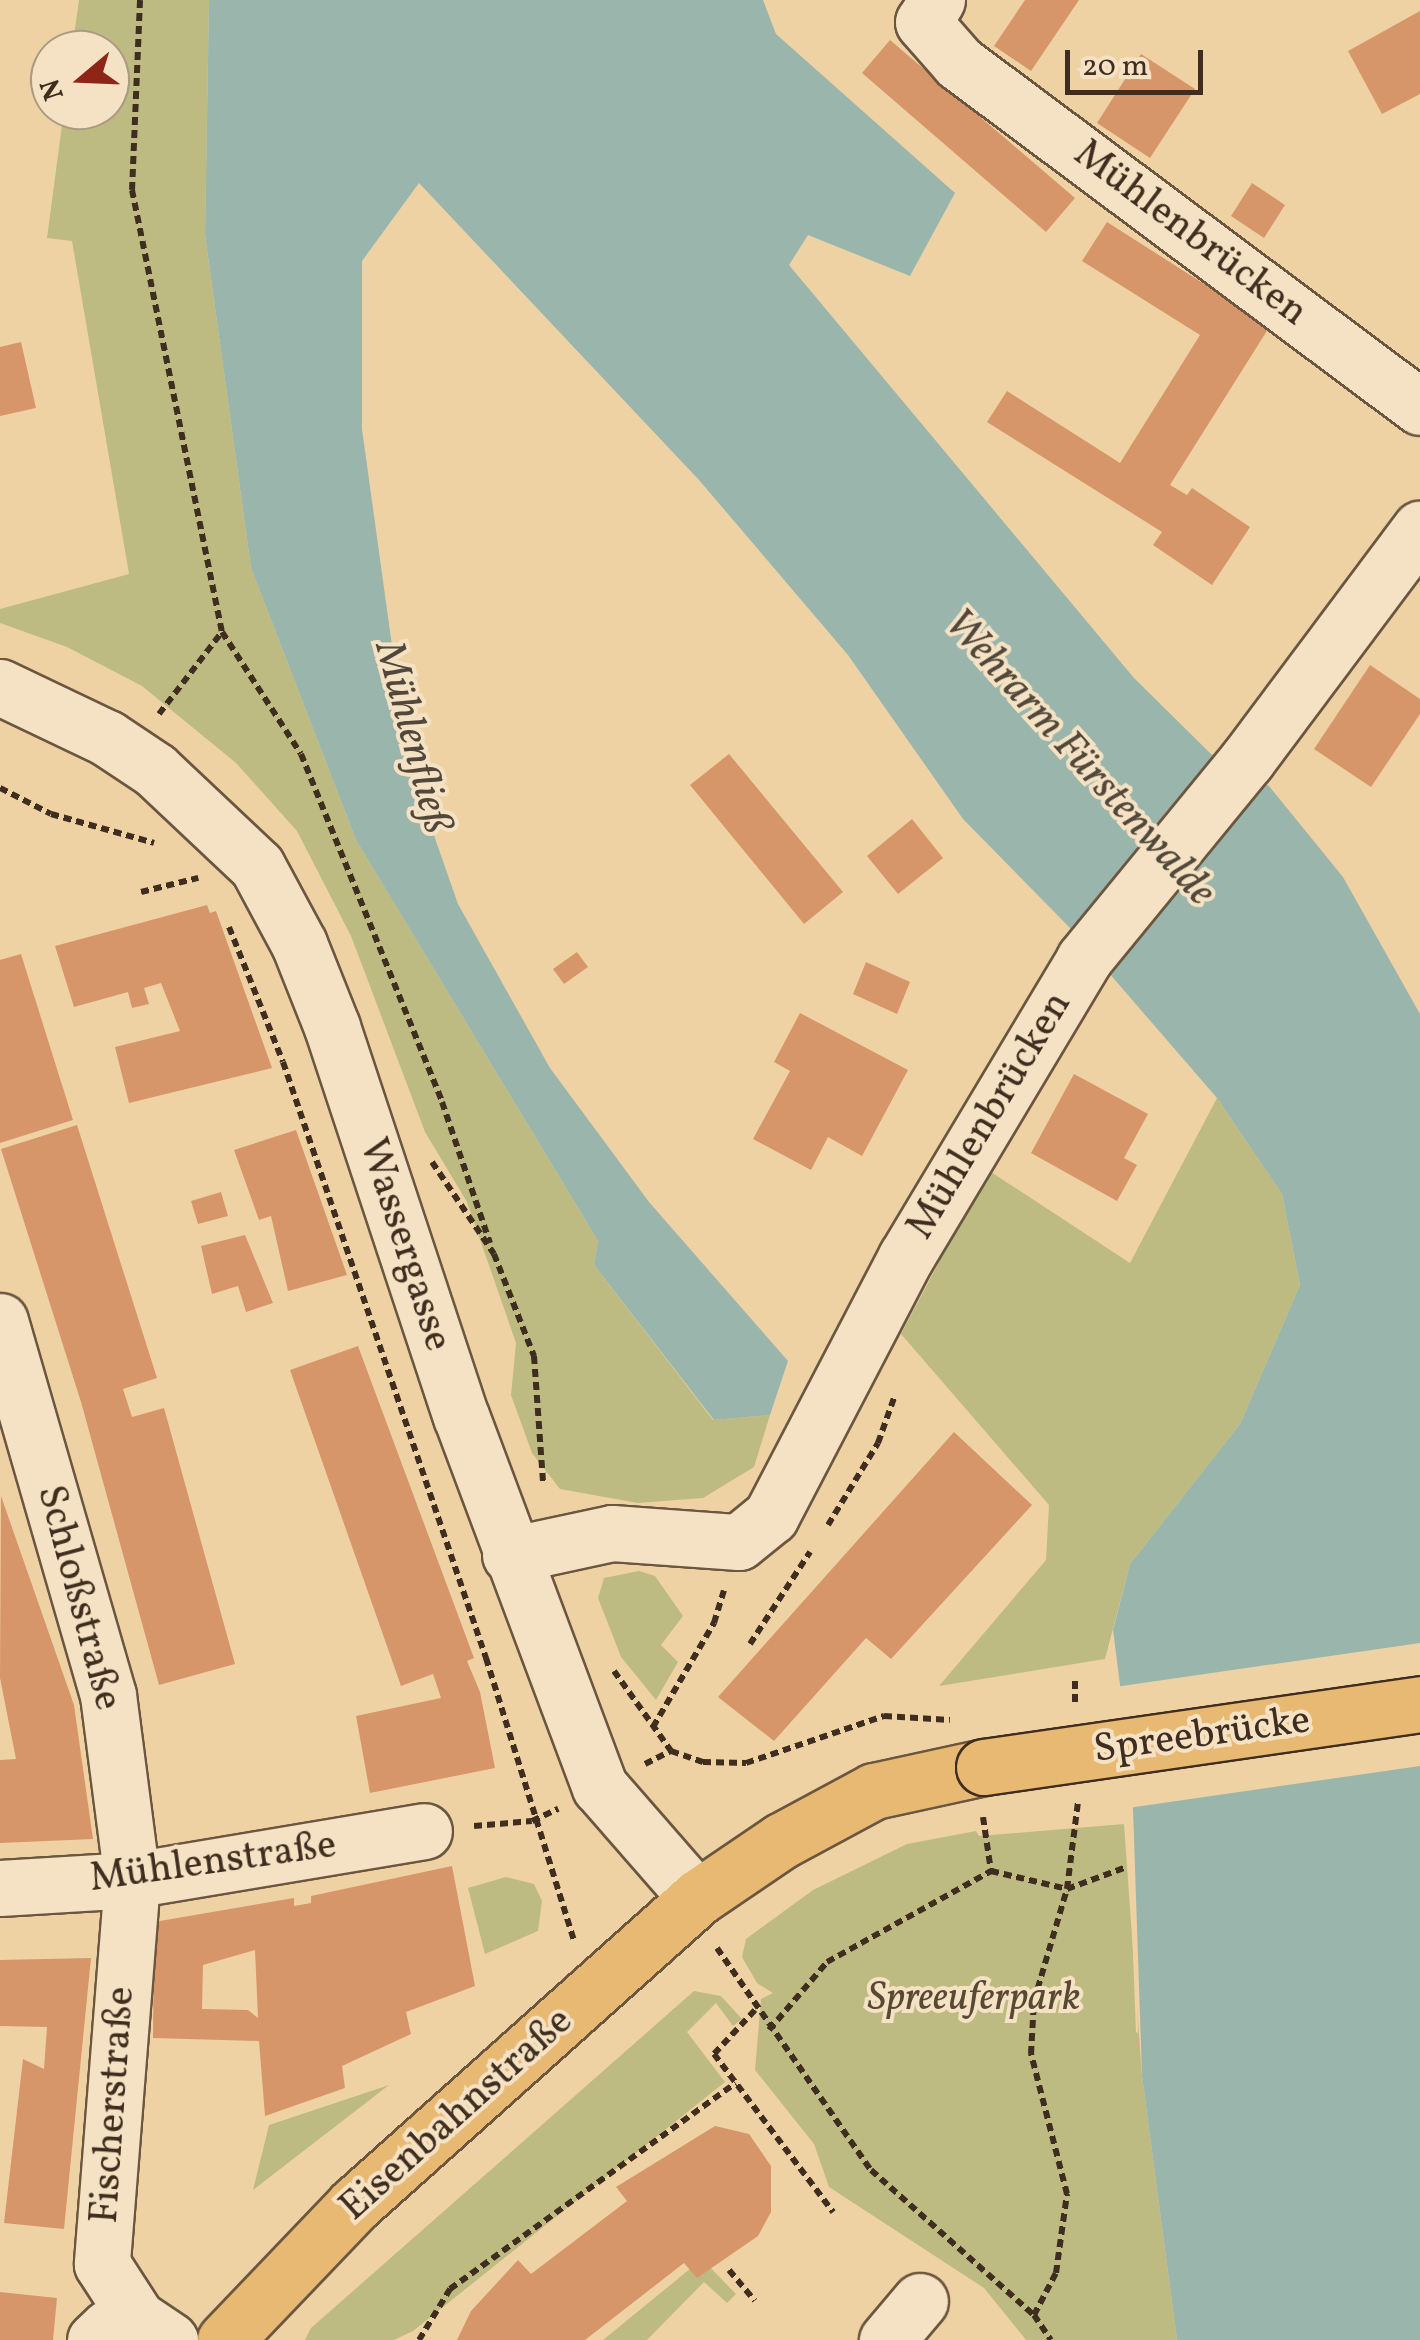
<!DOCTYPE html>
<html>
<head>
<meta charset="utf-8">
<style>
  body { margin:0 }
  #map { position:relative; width:1420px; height:2340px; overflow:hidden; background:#efd2a4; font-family:Vollkorn,serif }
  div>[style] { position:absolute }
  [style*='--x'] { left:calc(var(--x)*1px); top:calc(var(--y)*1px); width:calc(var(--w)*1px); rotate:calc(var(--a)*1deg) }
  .green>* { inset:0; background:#bebb82 }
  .water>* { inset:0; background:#9ab6ac }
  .pier>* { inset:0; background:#efd2a4 }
  .building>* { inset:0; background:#d79669 }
  .path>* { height:6px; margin-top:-3px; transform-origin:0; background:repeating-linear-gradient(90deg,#3f2d1f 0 8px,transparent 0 13px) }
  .roads { filter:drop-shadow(2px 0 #6b5640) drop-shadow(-2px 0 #6b5640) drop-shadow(0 2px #6b5640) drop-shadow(0 -2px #6b5640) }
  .minor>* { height:55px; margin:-27.5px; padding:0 27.5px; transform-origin:27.5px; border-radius:27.5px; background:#f5e2c4 }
  .major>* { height:55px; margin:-27.5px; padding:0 27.5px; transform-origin:27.5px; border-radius:27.5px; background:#e8b972 }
  .bridges { filter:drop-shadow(2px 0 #3f2d1f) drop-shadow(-2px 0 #3f2d1f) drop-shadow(0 2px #3f2d1f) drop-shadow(0 -2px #3f2d1f) }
  .major-bridge>* { height:55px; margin:-27.5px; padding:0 27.5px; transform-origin:27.5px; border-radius:27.5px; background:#e8b972 }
  span { translate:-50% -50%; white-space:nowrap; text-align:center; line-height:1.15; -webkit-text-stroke:8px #f5e2c4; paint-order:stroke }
  .street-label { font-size:40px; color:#3f2d1f }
  .park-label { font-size:40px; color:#584933; font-style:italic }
  .water-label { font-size:42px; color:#51483b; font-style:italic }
  .north { position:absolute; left:30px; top:30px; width:100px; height:100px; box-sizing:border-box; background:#f5e2c4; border:2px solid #ac9a82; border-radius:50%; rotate:251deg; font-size:28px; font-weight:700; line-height:40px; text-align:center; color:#3f2d1f }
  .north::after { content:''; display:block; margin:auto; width:35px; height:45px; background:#8f2418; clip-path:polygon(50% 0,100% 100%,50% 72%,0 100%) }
  .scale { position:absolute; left:1065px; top:50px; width:138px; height:45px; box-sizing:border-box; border:5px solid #3f2d1f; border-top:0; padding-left:12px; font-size:30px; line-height:35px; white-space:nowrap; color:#3f2d1f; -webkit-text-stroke:8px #f5e2c4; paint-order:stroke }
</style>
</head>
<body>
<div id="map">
  <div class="green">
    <div style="clip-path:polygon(79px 0,209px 0,205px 235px,251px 568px,356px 840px,598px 1241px,594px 1265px,713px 1420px,770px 1415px,754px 1467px,703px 1498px,638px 1503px,560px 1489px,532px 1453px,511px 1395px,516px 1343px,467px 1202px,425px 1132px,351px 936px,297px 831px,236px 763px,142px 686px,67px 647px,0 623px,0 609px,129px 574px,72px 241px,47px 238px,64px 110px,110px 110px,110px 50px,72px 50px)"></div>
    <div style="clip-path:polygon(1217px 1098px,1282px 1194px,1300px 1285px,1240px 1424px,1130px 1564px,1105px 1659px,939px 1686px,1046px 1560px,1049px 1505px,901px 1334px,988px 1170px,1130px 1263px)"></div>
    <div style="clip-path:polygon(639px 1571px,655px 1576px,683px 1616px,661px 1645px,678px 1662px,656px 1700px,621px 1657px,598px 1598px,604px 1578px)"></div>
    <div style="clip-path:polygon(1124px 1824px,1142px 2076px,1177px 2340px,1026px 2340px,984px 2288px,829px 2187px,814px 2144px,755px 2070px,761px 1999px,773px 1993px,757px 1983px,742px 1957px,746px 1939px,813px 1890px,907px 1844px,976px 1831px,979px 1836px)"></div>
    <div style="clip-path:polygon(506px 1877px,534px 1884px,542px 1901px,538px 1931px,485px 1954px,468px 1888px)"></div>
    <div style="clip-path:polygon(694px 1991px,721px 1996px,742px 2019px,733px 2026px,716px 2003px,687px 2032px,725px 2082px,413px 2331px,394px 2340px,305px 2340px,311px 2328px)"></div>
    <div style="clip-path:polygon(389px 2085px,253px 2190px,269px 2125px)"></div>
    <div style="clip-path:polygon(702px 2259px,736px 2294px,727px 2303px,704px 2282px,647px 2340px,603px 2340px)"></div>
  </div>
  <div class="water">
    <div style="clip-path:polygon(209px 0,763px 0,776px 34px,955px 193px,910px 276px,808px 235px,789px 265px,1134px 678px,1211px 754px,1269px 786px,1343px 877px,1420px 1014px,1420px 2340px,1177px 2340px,1142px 2076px,1132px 1779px,1113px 1630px,1130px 1564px,1240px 1424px,1300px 1285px,1282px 1194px,1217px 1098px,1070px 928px,963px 819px,848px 655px,699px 480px,419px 183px,362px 261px,362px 429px,408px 761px,458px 904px,550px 1068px,649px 1202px,788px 1361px,770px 1415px,714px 1420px,594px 1265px,598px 1241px,356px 840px,251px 568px,205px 235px)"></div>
  </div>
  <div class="pier">
    <div style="clip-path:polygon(1420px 1643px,1420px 1766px,1128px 1808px,1115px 1687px)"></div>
    <div style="clip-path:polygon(1128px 1825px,1133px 1826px,1138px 2033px,1136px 2032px)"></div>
  </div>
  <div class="building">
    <div style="clip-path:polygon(1025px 0,1079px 0,1031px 71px,994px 46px)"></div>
    <div style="clip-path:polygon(1420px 11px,1420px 94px,1382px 114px,1348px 51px)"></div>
    <div style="clip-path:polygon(890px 40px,1075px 198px,1046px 232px,862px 73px)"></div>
    <div style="clip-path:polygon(1141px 54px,1195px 89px,1150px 158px,1097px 123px)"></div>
    <div style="clip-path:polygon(1252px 183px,1285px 205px,1264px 238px,1231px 216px)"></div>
    <div style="clip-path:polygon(1107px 222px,1270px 326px,1170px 485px,1187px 495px,1192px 488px,1250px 527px,1212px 585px,1153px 545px,1162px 532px,987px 422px,1007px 391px,1120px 463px,1200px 335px,1082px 261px)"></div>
    <div style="clip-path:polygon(21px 342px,36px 408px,0 416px,0 347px)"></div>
    <div style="clip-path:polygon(1370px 665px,1420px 699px,1420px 714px,1371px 787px,1314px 749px)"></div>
    <div style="clip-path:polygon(729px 754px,843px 892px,804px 924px,690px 785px)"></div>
    <div style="clip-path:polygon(912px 819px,943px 858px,898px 894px,867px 856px)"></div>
    <div style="clip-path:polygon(207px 905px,210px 913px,216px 911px,272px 1068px,129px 1103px,115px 1047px,180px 1031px,161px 983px,144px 988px,149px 1004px,132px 1008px,128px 992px,74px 1007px,55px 946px)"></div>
    <div style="clip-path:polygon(577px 952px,588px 967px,564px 984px,553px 969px)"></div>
    <div style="clip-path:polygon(21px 954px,73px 1120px,0 1143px,0 960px)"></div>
    <div style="clip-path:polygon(866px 962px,910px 982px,897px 1014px,853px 994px)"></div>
    <div style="clip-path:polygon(800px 1013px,908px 1070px,862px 1156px,828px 1137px,811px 1170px,753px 1139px,790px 1071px,774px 1062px)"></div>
    <div style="clip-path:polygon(1074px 1074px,1148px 1114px,1124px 1158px,1137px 1165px,1117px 1201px,1031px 1153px)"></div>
    <div style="clip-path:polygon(77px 1125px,157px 1378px,123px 1389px,132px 1417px,164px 1408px,235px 1664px,159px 1685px,81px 1402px,1px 1149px)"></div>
    <div style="clip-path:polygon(296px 1130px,347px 1275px,288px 1291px,271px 1216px,259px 1220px,234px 1150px)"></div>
    <div style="clip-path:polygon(221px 1192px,228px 1216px,198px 1224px,191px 1201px)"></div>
    <div style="clip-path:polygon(245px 1235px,273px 1303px,246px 1312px,238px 1286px,212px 1294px,201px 1246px)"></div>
    <div style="clip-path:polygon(358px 1346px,474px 1658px,467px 1661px,480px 1692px,495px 1768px,370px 1793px,356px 1716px,441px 1698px,433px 1674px,401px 1686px,290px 1370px)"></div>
    <div style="clip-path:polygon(954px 1432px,1032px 1505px,891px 1659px,866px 1638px,774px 1741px,718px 1697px)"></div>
    <div style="clip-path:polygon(1px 1496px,74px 1705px,93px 1839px,0 1843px,0 1760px,16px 1759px,0 1678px)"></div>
    <div style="clip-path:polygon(evenodd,452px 1866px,475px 1986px,406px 2012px,411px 2034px,342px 2066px,345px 2088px,265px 2116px,259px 2041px,153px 2038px,154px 1922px,294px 1898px,294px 1906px,311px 1903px,311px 1896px,452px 1866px,255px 1950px,258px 2018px,248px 2010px,202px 2009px,203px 1965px,255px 1950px)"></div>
    <div style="clip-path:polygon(91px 1958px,64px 2229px,4px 2223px,23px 2059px,44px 2069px,47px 2027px,0 2026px,0 1960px)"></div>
    <div style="clip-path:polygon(715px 2126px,749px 2134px,771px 2166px,771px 2212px,758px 2236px,697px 2278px,684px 2263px,585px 2340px,457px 2340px,471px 2311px,518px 2260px,531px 2274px,627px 2201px,616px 2187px)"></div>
    <div style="clip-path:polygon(0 2292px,57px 2298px,53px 2340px,0 2340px)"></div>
  </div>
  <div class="path">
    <div style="--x:140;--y:0;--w:190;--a:92.4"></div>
    <div style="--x:132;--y:190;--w:451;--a:78.5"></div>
    <div style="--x:222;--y:632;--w:145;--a:57.1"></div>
    <div style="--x:301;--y:754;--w:375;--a:67.9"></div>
    <div style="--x:442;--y:1102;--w:149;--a:71.2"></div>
    <div style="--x:159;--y:714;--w:103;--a:-52.5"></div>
    <div style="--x:0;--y:788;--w:57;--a:27"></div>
    <div style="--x:51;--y:814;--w:107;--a:15.7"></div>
    <div style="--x:141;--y:892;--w:59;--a:-13.8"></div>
    <div style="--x:229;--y:927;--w:145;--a:68.2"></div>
    <div style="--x:283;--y:1062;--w:630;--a:71.19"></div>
    <div style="--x:486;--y:1658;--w:296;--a:72.7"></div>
    <div style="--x:432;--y:1162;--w:111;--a:56"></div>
    <div style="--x:494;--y:1254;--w:110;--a:68.6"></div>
    <div style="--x:534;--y:1356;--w:127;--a:85.9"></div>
    <div style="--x:828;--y:1525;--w:96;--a:-58.6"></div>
    <div style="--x:878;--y:1443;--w:51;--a:-70.5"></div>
    <div style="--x:750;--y:1644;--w:110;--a:-56.9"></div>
    <div style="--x:614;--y:1671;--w:98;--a:54.5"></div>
    <div style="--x:671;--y:1751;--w:34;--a:19"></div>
    <div style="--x:703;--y:1762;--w:43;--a:1.3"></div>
    <div style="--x:746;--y:1763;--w:146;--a:-18.8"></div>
    <div style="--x:884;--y:1716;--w:66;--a:3.5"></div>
    <div style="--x:1075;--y:1681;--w:24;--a:90"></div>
    <div style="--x:653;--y:1727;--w:121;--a:-59.6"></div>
    <div style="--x:714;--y:1623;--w:34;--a:-73"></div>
    <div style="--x:645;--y:1764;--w:29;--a:-27"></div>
    <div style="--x:983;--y:1817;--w:55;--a:81.6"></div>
    <div style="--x:474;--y:1826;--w:58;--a:-4.9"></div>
    <div style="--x:532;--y:1821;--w:29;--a:-25"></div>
    <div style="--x:717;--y:1948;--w:270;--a:55.3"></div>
    <div style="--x:871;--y:2170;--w:218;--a:41.7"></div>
    <div style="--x:1034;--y:2315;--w:30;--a:56"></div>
    <div style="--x:755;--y:2010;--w:60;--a:133"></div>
    <div style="--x:714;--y:2054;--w:198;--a:53"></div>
    <div style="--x:769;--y:2030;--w:89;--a:-49.5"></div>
    <div style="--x:827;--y:1962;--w:188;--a:-29"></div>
    <div style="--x:991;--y:1871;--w:78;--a:13.3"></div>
    <div style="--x:1067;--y:1889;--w:88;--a:-82.8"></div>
    <div style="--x:729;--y:2270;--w:40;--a:50"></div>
    <div style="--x:1034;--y:2315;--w:47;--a:-62.4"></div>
    <div style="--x:1056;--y:2273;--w:80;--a:-82.1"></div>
    <div style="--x:1067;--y:2194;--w:145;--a:-104.4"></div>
    <div style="--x:1031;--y:2054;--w:53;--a:-86.8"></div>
    <div style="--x:1034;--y:2001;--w:117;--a:-73.6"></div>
    <div style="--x:1067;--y:1889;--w:61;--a:-20.2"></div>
    <div style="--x:419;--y:2340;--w:60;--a:-58.7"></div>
    <div style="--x:450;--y:2289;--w:352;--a:-35.8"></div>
  </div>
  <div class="roads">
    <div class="minor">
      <div style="--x:937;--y:0;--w:26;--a:122"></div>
      <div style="--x:923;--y:22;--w:55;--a:48.7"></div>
      <div style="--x:959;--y:63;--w:575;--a:36.73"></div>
      <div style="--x:0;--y:687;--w:119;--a:25.5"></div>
      <div style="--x:107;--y:738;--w:58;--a:33.7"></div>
      <div style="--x:155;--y:770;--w:140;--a:43.3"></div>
      <div style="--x:257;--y:866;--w:89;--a:61.7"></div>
      <div style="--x:299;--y:944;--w:89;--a:68.3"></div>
      <div style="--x:332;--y:1027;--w:410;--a:71.7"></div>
      <div style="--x:461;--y:1416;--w:396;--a:69.5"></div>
      <div style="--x:600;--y:1787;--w:147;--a:48.9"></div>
      <div style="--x:0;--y:1321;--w:389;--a:73.9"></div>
      <div style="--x:108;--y:1695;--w:187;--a:82.6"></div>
      <div style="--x:132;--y:1880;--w:385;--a:94.5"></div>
      <div style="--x:102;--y:2264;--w:64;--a:57.1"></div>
      <div style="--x:137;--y:2318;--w:40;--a:34"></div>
      <div style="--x:510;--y:1555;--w:104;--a:-12.2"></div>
      <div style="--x:612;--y:1533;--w:127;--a:4.1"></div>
      <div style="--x:739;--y:1542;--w:41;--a:-39.1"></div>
      <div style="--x:771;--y:1516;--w:292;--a:-62.5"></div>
      <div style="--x:906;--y:1257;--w:347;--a:-59.1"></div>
      <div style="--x:1084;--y:959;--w:257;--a:-50.7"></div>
      <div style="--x:1247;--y:760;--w:289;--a:-53.2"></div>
      <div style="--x:0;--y:1888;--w:132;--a:-3.5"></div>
      <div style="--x:132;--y:1880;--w:296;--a:-9.5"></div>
      <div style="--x:95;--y:2340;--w:18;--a:-43"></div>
      <div style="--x:108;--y:2328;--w:31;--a:-19"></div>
      <div style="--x:887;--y:2340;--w:51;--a:-49.8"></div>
    </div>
    <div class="major">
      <div style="--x:225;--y:2340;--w:187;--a:-46.3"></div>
      <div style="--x:354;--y:2205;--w:460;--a:-41.8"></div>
      <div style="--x:697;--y:1898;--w:102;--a:-34.2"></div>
      <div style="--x:781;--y:1841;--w:106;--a:-28.3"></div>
      <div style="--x:874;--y:1791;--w:113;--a:-12.3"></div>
    </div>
  </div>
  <div class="bridges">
    <div class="major-bridge">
      <div style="--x:984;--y:1767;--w:441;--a:-8.2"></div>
    </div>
  </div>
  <div class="street-label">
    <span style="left:1190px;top:234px;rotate:37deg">Mühlenbrücken</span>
    <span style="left:990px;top:1116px;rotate:-59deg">Mühlenbrücken</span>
    <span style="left:404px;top:1245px;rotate:72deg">Wassergasse</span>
    <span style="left:78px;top:1598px;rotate:75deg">Schloßstraße</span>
    <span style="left:1202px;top:1736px;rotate:-8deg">Spreebrücke</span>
    <span style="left:213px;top:1863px;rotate:-8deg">Mühlenstraße</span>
    <span style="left:114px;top:2105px;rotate:-86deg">Fischerstraße</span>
    <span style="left:457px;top:2115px;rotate:-42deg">Eisenbahnstraße</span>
  </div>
  <div class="park-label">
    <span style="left:974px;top:1999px">Spreeuferpark</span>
  </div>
  <div class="water-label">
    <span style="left:411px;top:738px;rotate:75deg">Mühlenfließ</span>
    <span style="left:1078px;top:759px;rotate:48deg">Wehrarm Fürstenwalde</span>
  </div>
  <div class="north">N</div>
  <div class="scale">20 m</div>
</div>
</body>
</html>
